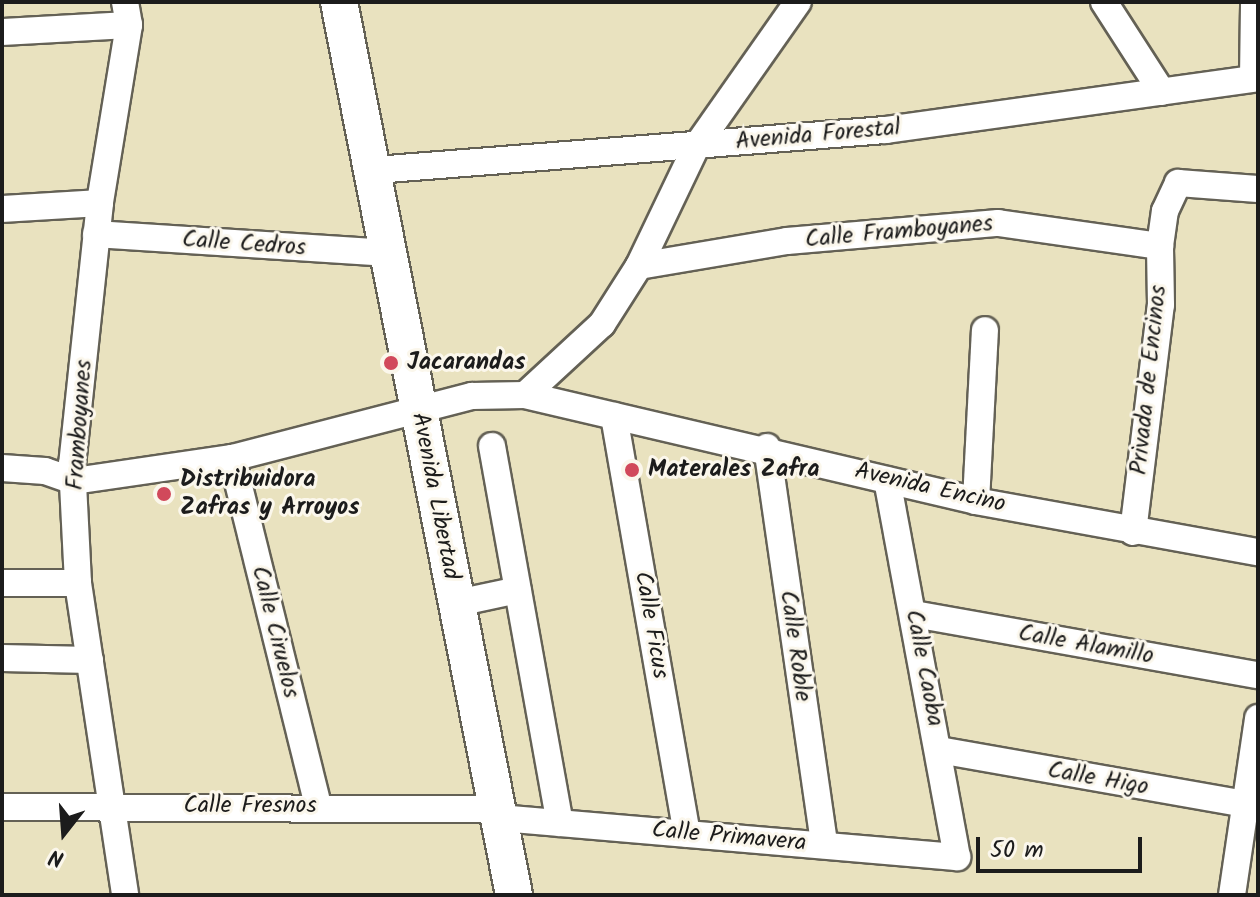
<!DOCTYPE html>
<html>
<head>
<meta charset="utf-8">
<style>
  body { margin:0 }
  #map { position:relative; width:1260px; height:897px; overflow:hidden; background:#e9e2bf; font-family:Kalam,sans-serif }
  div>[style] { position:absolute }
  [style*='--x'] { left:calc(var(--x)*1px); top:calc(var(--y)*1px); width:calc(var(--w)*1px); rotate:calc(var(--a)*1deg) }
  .roads { filter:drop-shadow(2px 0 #646155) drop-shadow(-2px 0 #646155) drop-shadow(0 2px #646155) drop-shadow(0 -2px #646155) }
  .street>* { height:26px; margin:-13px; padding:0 13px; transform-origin:13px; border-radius:13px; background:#fff }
  .secondary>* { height:36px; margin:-18px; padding:0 18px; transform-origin:18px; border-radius:18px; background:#fff }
  .dots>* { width:22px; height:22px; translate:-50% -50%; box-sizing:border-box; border:4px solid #fbf7ec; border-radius:50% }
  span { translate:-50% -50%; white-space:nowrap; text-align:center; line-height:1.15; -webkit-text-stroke:6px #fbf7ec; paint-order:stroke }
  .street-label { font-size:24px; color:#1c1c1c }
  .poi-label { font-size:24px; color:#1c1c1c; font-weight:700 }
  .left { translate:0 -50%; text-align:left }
  .frame { position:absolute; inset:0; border:4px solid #1c1c1c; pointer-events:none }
  .north { position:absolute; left:24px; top:793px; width:80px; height:80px; -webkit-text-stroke:6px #fbf7ec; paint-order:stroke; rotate:197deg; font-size:22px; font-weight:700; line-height:32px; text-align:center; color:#1c1c1c }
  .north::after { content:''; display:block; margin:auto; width:28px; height:36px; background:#1c1c1c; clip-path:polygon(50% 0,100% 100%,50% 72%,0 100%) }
  .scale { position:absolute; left:976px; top:837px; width:166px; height:36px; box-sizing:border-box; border:4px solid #1c1c1c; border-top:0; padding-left:10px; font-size:24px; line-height:28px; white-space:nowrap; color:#1c1c1c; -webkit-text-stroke:6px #fbf7ec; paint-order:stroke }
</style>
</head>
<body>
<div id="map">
  <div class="roads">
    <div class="street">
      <div style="--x:125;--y:2;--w:23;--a:80"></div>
      <div style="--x:129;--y:25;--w:180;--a:99.3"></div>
      <div style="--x:100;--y:203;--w:262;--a:96.1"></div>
      <div style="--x:72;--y:464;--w:119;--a:87.1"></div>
      <div style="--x:78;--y:583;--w:316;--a:81.4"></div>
      <div style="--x:1104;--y:2;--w:107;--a:57.2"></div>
      <div style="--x:2;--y:32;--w:127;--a:-3.2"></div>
      <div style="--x:1253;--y:78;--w:76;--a:-89.2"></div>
      <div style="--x:375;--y:170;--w:512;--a:-4.48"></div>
      <div style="--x:885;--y:130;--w:377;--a:-7.9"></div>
      <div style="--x:2;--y:209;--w:98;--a:-3.5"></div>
      <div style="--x:96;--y:234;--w:296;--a:3.7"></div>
      <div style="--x:639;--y:266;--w:150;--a:-9.6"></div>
      <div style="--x:787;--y:241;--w:212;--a:-4.9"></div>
      <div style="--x:998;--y:223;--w:164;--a:8.1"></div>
      <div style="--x:525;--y:395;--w:105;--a:-42.7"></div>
      <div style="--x:602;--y:324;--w:69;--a:-57.5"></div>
      <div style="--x:639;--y:266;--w:132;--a:-64.4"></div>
      <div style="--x:696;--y:147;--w:177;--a:-54.9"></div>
      <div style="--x:614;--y:416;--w:424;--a:80.1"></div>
      <div style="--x:492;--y:446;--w:383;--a:79.8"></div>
      <div style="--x:767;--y:447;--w:402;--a:81.8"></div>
      <div style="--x:232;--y:458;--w:358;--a:76.1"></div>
      <div style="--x:2;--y:468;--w:43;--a:4"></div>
      <div style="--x:45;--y:471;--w:31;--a:19"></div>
      <div style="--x:74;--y:481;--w:160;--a:-8.3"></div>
      <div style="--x:232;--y:458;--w:248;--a:-14.5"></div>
      <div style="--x:472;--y:396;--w:53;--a:-1.1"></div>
      <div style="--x:525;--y:395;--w:463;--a:13.2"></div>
      <div style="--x:976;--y:501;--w:287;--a:10.3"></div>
      <div style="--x:976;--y:501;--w:171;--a:-87"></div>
      <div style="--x:1133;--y:532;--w:229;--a:-83"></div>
      <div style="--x:1161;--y:305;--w:59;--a:-91"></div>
      <div style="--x:1160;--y:246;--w:35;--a:-82"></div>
      <div style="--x:1165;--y:211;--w:31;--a:-65"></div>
      <div style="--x:1178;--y:183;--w:80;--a:4.3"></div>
      <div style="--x:2;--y:583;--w:76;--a:0"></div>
      <div style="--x:457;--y:603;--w:62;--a:-12"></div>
      <div style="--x:914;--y:614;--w:349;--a:10.1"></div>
      <div style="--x:2;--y:658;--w:88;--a:1.3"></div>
      <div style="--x:939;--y:750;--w:324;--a:10"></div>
      <div style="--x:2;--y:807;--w:495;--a:0.3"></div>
      <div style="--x:500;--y:818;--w:459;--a:4.9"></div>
      <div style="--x:957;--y:857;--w:383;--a:-100.5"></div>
      <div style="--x:1232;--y:895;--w:179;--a:-81.6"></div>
    </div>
    <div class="secondary">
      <div style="--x:339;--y:2;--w:910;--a:78.91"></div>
    </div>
  </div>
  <div class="dots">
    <div style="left:391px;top:363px;background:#d1495b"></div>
    <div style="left:632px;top:470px;background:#d1495b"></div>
    <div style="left:164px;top:494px;background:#d1495b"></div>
  </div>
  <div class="street-label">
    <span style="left:818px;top:135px;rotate:-5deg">Avenida Forestal</span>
    <span style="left:899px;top:232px;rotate:-5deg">Calle Framboyanes</span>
    <span style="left:244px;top:244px;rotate:4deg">Calle Cedros</span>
    <span style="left:1149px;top:380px;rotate:-84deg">Privada de Encinos</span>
    <span style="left:80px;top:425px;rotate:-86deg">Framboyanes</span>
    <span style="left:930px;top:488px;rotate:13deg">Avenida Encino</span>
    <span style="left:435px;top:496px;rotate:79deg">Avenida Libertad</span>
    <span style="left:651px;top:625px;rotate:80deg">Calle Ficus</span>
    <span style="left:275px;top:632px;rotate:76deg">Calle Ciruelos</span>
    <span style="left:1086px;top:645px;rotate:10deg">Calle Alamillo</span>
    <span style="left:795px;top:646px;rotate:82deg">Calle Roble</span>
    <span style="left:924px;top:668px;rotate:79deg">Calle Caoba</span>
    <span style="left:1098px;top:779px;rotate:10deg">Calle Higo</span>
    <span style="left:250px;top:806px">Calle Fresnos</span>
    <span style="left:729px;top:837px;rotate:5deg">Calle Primavera</span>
  </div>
  <div class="poi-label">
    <span class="left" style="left:407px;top:363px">Jacarandas</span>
    <span class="left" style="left:648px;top:470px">Materales Zafra</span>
    <span class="left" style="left:180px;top:494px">Distribuidora<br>Zafras y Arroyos</span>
  </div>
  <div class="frame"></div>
  <div class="north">N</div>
  <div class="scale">50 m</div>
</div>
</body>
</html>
